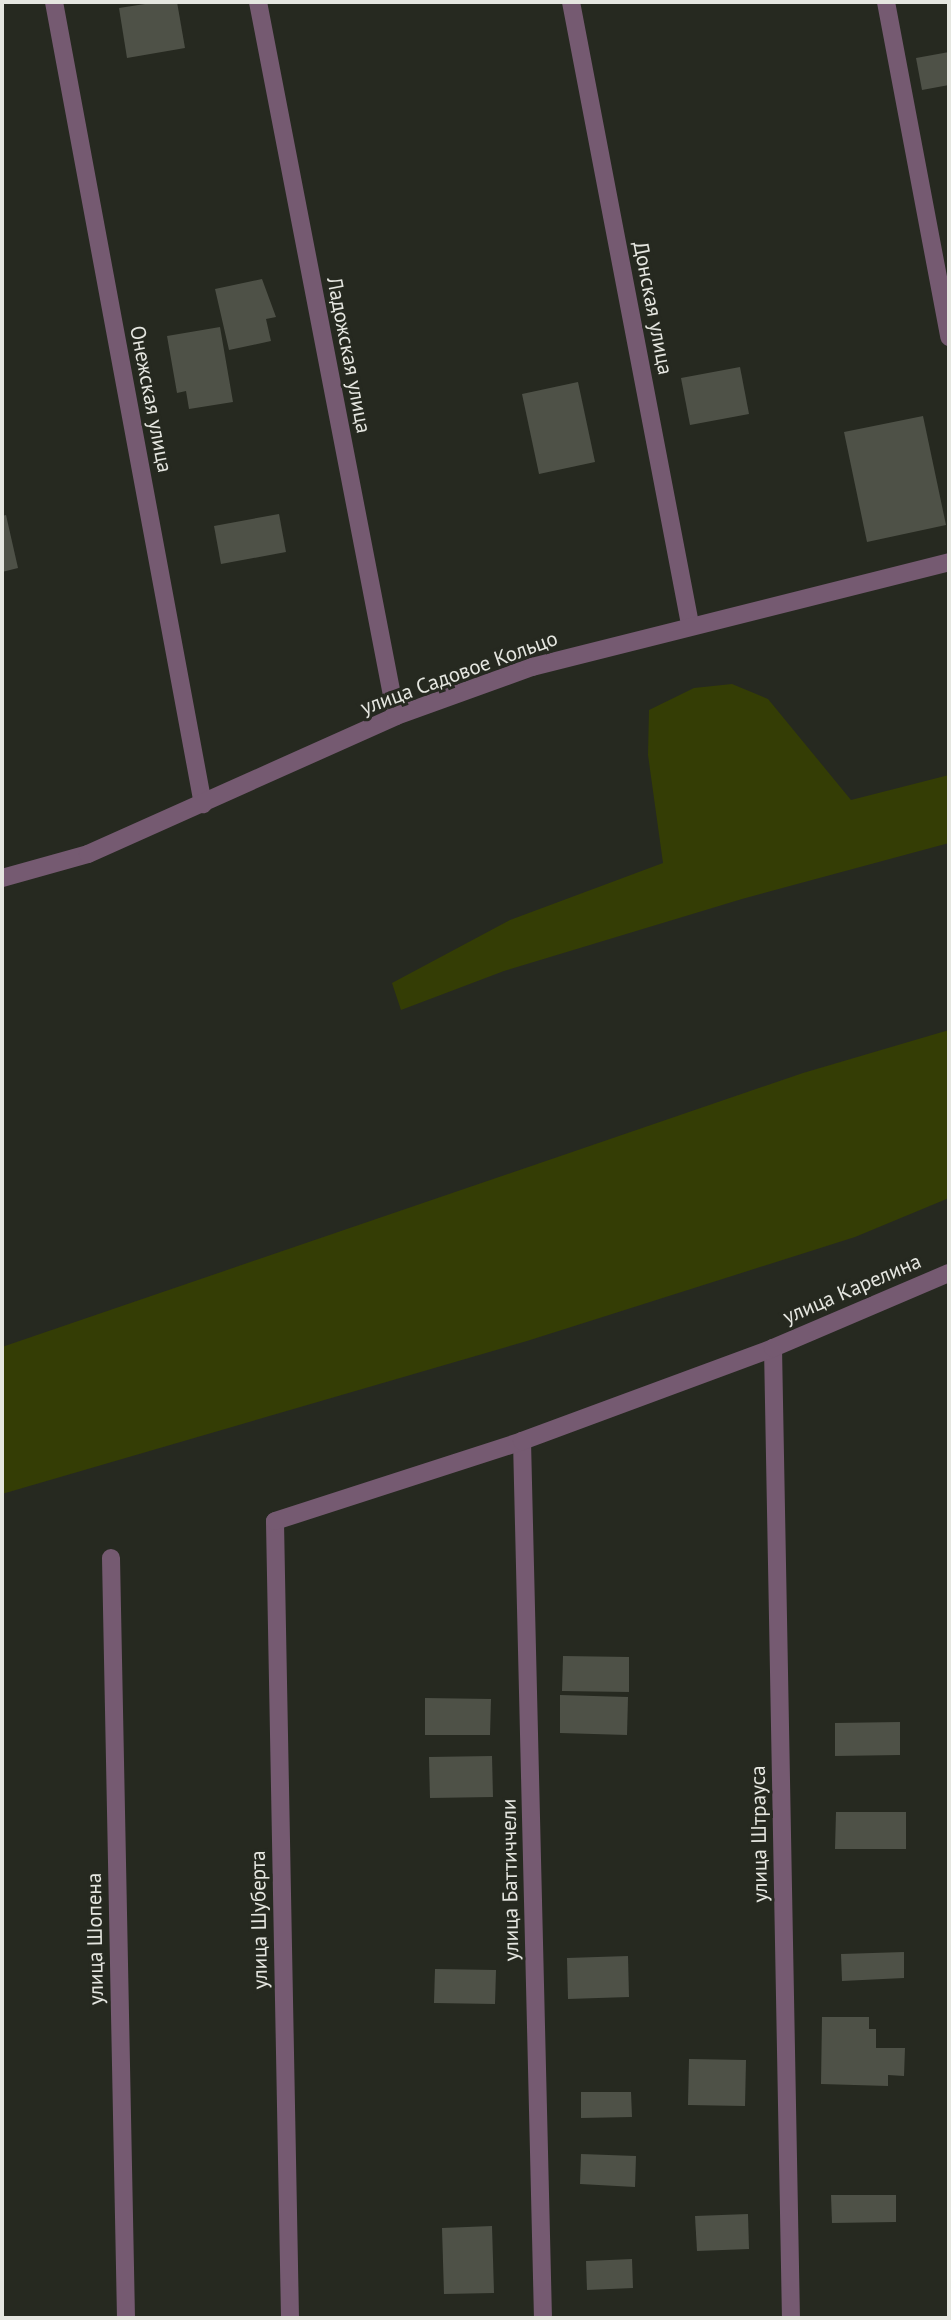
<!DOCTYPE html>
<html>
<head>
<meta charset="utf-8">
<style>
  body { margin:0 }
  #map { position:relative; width:951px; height:2320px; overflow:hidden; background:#262920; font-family:"PT Sans",sans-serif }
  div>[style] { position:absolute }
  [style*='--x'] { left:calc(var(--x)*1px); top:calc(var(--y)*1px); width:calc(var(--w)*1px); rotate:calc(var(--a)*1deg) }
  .green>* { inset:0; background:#343d05 }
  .building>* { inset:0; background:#4e5147 }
  .street>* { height:18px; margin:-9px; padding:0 9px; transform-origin:9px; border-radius:9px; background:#755a71 }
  span { translate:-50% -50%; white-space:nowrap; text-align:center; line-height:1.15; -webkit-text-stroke:6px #262920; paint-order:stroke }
  .street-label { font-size:21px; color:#e5e6e0 }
  .frame { position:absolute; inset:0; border:4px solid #e5e6e0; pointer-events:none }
</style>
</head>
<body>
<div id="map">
  <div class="green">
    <div style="clip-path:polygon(732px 684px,768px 699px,851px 800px,949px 775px,949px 843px,742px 899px,504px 971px,401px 1010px,392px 983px,510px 920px,663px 863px,648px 755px,649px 710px,694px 688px)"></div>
    <div style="clip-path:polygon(949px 1030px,949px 1198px,855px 1237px,527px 1341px,2px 1494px,2px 1347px,803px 1073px)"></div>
  </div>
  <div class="building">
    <div style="clip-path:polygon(158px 2px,177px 2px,185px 48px,127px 58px,119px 8px)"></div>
    <div style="clip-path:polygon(949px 52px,949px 85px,922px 90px,916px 58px)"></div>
    <div style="clip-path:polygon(262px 279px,276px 317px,266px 319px,271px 341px,229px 350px,215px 289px)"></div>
    <div style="clip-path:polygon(220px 327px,233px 402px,189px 409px,186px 391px,177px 393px,167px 336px)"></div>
    <div style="clip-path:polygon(740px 367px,749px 414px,690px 425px,681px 378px)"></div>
    <div style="clip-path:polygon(578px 382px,595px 462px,539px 474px,522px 394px)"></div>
    <div style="clip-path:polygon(923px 416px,946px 525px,867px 542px,844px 432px)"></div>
    <div style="clip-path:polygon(279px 514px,286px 552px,221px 564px,214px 526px)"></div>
    <div style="clip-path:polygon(6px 515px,18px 568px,2px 572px,2px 516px)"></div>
    <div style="clip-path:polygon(563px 1656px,629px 1657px,629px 1692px,562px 1691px)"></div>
    <div style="clip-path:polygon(560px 1695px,628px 1697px,627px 1735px,560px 1733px)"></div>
    <div style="clip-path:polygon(425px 1698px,491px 1699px,490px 1735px,425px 1735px)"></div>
    <div style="clip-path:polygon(900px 1722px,900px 1755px,835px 1756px,835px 1723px)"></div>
    <div style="clip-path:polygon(492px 1756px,493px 1797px,430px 1798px,429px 1757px)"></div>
    <div style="clip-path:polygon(836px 1812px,906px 1812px,906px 1849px,835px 1849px)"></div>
    <div style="clip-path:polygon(904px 1952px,904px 1978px,842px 1981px,841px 1954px)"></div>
    <div style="clip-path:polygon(628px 1956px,629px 1997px,568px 1999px,567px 1958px)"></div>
    <div style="clip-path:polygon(435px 1969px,496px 1970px,495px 2004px,434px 2003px)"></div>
    <div style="clip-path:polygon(822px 2017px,869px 2017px,869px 2029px,876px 2029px,876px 2048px,905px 2048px,904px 2076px,888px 2075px,888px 2086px,821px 2084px)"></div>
    <div style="clip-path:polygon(689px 2059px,746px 2060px,745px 2106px,688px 2105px)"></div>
    <div style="clip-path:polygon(581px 2092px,631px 2092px,632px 2117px,581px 2118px)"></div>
    <div style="clip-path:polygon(581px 2154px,636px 2156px,635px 2187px,580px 2184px)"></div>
    <div style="clip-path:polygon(831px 2195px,896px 2195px,896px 2222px,832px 2223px)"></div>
    <div style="clip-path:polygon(748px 2214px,749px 2249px,697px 2251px,695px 2216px)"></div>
    <div style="clip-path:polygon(492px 2226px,494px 2293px,444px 2294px,442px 2228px)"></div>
    <div style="clip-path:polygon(632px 2259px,633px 2288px,587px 2290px,586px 2261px)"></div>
  </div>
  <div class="street">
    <div style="--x:54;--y:2;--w:816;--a:79.48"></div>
    <div style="--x:258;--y:2;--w:727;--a:79.06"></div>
    <div style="--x:571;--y:2;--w:633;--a:79.17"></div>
    <div style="--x:886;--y:2;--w:341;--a:79.3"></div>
    <div style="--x:2;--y:878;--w:89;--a:-15.6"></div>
    <div style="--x:88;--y:854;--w:338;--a:-24.1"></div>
    <div style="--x:396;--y:716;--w:145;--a:-19.8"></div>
    <div style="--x:532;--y:667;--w:430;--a:-14.1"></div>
    <div style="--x:773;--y:1348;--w:970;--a:88.94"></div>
    <div style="--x:522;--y:1441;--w:877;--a:88.63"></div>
    <div style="--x:111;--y:1558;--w:760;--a:88.87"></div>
    <div style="--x:290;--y:2318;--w:797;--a:-91.08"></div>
    <div style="--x:275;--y:1521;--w:260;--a:-17.9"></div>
    <div style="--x:522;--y:1441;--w:268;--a:-20.3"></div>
    <div style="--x:773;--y:1348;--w:191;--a:-23.1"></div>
  </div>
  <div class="street-label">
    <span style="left:653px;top:308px;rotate:79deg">Донская улица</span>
    <span style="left:349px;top:355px;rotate:79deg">Ладожская улица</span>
    <span style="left:151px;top:399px;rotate:79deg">Онежская улица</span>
    <span style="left:459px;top:673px;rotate:-20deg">улица Садовое Кольцо</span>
    <span style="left:852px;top:1289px;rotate:-23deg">улица Карелина</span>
    <span style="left:759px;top:1834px;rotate:-91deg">улица Штрауса</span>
    <span style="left:510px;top:1880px;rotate:-91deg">улица Баттиччели</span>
    <span style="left:259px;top:1920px;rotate:-91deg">улица Шуберта</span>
    <span style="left:95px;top:1939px;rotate:-91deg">улица Шопена</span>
  </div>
  <div class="frame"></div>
</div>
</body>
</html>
